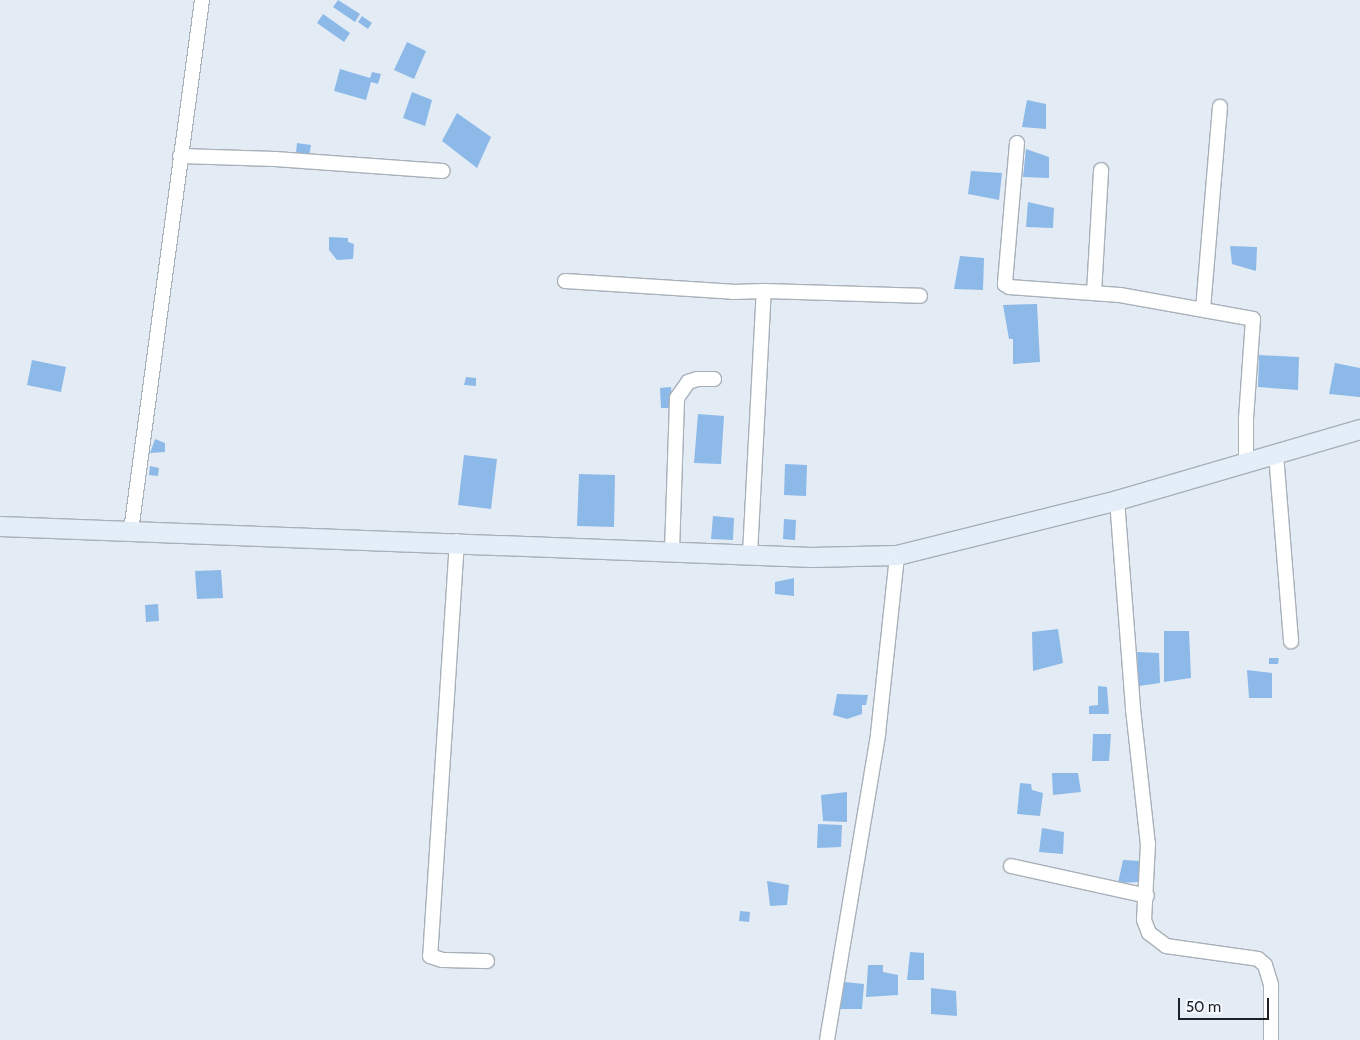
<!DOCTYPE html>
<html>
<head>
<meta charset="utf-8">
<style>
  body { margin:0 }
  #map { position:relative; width:1360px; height:1040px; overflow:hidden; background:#e3ecf5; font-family:Cabin,sans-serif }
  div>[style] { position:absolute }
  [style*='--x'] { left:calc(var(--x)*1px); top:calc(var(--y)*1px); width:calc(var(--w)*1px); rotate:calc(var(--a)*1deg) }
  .building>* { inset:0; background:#8cb9e8 }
  .roads { filter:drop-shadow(1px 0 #a8b0b8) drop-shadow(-1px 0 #a8b0b8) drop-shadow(0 1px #a8b0b8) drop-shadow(0 -1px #a8b0b8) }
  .street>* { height:14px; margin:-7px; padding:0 7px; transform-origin:7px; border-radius:7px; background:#fff }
  .secondary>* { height:19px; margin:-9.5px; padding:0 9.5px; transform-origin:9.5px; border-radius:9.5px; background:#e3eef9 }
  span { translate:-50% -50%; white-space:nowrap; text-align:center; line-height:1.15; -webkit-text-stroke:5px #f4f8fe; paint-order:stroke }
  .scale { position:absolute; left:1178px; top:998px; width:91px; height:22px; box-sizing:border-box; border:2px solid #1e2125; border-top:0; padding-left:6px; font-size:15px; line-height:18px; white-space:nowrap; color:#1e2125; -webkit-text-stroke:4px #f4f8fe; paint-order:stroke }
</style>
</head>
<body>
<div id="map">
  <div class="building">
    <div style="clip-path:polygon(338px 0,360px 14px,355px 22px,333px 7px)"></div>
    <div style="clip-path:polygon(323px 14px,350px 33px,344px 42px,317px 23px)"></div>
    <div style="clip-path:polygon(362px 16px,372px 23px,368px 29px,358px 22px)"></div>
    <div style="clip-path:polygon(407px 42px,426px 51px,414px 79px,394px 70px)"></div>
    <div style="clip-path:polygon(340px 69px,370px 78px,372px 72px,381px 74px,378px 84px,371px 82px,366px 100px,334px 91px)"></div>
    <div style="clip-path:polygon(412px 92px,432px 100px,425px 126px,403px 118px)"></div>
    <div style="clip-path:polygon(1027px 100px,1046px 104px,1046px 129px,1022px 127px)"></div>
    <div style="clip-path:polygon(457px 113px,491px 137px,477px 168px,442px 141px)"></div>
    <div style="clip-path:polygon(297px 143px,311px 145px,309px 157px,295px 162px)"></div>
    <div style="clip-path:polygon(1026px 149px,1049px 157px,1049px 178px,1023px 177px)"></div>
    <div style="clip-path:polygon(971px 171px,1002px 173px,999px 200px,968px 194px)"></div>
    <div style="clip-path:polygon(1028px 202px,1054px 208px,1053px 228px,1026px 227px)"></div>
    <div style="clip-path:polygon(329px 237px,348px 238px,348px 242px,354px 244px,353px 259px,337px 260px,329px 250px)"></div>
    <div style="clip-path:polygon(1230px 246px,1257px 247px,1256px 271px,1232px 264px)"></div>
    <div style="clip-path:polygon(960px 256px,984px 258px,983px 290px,954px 289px)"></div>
    <div style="clip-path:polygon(1037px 304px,1040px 362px,1013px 364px,1013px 339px,1009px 339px,1003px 305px)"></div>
    <div style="clip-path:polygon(1259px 355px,1299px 357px,1298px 390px,1258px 387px)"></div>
    <div style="clip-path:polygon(32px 360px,66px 367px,61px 392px,27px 385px)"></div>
    <div style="clip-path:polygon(1335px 363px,1360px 368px,1360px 397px,1329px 394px)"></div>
    <div style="clip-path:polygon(466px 377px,476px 378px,476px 386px,464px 385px)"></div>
    <div style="clip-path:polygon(671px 387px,673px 408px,661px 408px,660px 388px)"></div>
    <div style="clip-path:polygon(698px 414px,724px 416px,721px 464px,694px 463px)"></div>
    <div style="clip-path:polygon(155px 439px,165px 443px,165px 452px,150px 453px)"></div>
    <div style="clip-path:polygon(464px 455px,497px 459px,491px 509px,458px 505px)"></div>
    <div style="clip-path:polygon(785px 464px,807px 465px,806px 496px,784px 495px)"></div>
    <div style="clip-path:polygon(150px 466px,159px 468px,158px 476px,149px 475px)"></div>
    <div style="clip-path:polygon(579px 474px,615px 475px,614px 527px,577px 526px)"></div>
    <div style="clip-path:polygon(713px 516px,734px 518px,733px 540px,711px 539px)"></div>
    <div style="clip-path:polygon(784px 519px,796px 520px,795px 540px,783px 539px)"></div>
    <div style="clip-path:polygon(221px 570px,223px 598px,197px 599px,195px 571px)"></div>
    <div style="clip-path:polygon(794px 578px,794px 596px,775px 594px,775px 582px)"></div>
    <div style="clip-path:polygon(158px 604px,159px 621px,146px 622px,145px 605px)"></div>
    <div style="clip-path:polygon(1058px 629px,1063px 663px,1033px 671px,1032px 632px)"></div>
    <div style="clip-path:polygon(1164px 631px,1189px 631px,1191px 678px,1164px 682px)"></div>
    <div style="clip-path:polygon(1137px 652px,1159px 653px,1160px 683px,1139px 686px)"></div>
    <div style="clip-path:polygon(1269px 658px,1279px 658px,1278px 664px,1269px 664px)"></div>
    <div style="clip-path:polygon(1247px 670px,1272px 673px,1272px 698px,1249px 698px)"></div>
    <div style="clip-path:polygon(1098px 686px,1107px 687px,1109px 714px,1089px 714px,1089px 706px,1098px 705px)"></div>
    <div style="clip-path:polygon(837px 694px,868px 695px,866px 705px,862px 705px,862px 714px,847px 719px,833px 715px)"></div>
    <div style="clip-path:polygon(1093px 734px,1111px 734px,1109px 761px,1092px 761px)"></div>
    <div style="clip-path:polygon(1052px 773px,1078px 773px,1081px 792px,1053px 795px)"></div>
    <div style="clip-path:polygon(1020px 783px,1031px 784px,1032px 790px,1043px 793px,1040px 816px,1017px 814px)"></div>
    <div style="clip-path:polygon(847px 792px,847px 822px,823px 821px,821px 795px)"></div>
    <div style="clip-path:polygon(818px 824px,842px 825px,841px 847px,817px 848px)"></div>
    <div style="clip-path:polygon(1042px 828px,1064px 832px,1063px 854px,1039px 852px)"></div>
    <div style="clip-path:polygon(1123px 860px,1141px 861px,1139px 882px,1118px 883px)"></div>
    <div style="clip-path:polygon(767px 881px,789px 885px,787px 905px,770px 906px)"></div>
    <div style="clip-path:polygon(740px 911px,750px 912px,749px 922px,739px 921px)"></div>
    <div style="clip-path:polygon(910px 952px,924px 953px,924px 980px,907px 980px)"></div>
    <div style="clip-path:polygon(868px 965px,883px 965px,883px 972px,898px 975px,898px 995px,866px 997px)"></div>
    <div style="clip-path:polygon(844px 982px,864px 984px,862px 1009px,838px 1009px)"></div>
    <div style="clip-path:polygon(931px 988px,956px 991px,957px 1016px,931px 1014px)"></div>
  </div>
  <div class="roads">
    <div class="street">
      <div style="--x:1017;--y:143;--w:142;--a:94.9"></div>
      <div style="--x:1005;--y:284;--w:5;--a:37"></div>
      <div style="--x:1009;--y:287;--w:111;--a:4.1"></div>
      <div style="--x:1120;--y:295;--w:135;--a:10.2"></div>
      <div style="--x:1253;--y:319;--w:99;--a:94"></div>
      <div style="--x:1246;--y:418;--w:45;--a:90"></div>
      <div style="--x:180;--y:156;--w:95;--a:1.8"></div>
      <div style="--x:275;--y:159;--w:168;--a:4.1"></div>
      <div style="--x:565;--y:281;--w:168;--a:3.7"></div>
      <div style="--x:733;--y:292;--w:31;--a:-2"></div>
      <div style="--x:1094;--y:293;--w:123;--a:-86.7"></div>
      <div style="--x:1203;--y:309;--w:203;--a:-85.2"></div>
      <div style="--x:1276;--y:454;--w:188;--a:85.4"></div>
      <div style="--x:1117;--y:500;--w:210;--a:85.6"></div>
      <div style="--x:1133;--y:709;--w:136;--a:83.7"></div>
      <div style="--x:1148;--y:844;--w:76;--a:93"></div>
      <div style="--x:1144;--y:920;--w:14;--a:69"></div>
      <div style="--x:1149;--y:933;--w:21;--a:37"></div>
      <div style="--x:1166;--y:946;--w:93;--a:8"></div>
      <div style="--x:1258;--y:959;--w:9;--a:41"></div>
      <div style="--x:1265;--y:965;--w:21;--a:73"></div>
      <div style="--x:1271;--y:985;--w:55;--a:90"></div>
      <div style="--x:131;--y:531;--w:536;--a:-82.38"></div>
      <div style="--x:457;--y:541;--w:416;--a:93.7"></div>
      <div style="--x:430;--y:956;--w:13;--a:18"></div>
      <div style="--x:442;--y:960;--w:45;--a:1.3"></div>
      <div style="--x:672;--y:551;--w:153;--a:-88.1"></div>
      <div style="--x:677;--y:398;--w:19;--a:-55"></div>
      <div style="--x:688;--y:382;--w:9;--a:-18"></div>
      <div style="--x:697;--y:379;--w:17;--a:0"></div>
      <div style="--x:750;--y:554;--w:263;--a:-87"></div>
      <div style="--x:764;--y:291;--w:156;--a:1.8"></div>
      <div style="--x:1011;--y:866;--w:139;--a:12.4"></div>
      <div style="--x:827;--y:1040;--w:310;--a:-80.5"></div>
      <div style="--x:878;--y:734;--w:180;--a:-83.9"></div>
    </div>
    <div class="secondary">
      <div style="--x:0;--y:526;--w:812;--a:2.19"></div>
      <div style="--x:811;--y:557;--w:86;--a:-1.3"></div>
      <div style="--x:897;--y:555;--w:227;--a:-14"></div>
      <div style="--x:1117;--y:500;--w:253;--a:-16.3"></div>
    </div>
  </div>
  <div class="scale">50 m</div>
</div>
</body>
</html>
